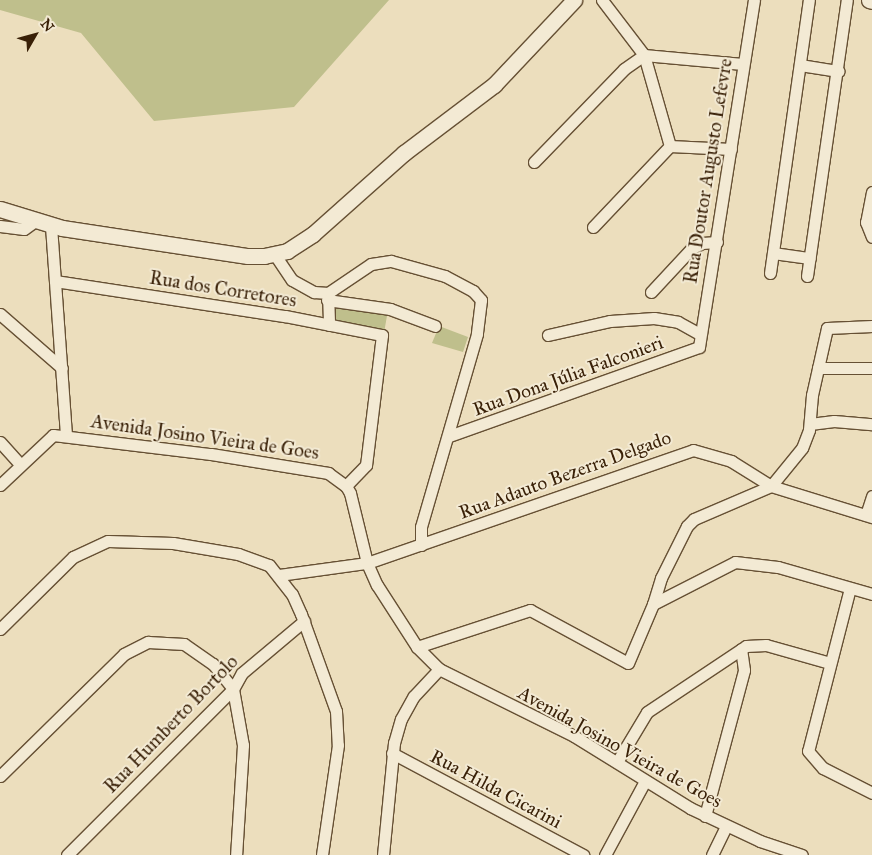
<!DOCTYPE html>
<html>
<head>
<meta charset="utf-8">
<style>
  body { margin:0 }
  #map { position:relative; width:872px; height:855px; overflow:hidden; background:#ecdebd; font-family:"IM FELL Great Primer",serif }
  div>[style] { position:absolute }
  [style*='--x'] { left:calc(var(--x)*1px); top:calc(var(--y)*1px); width:calc(var(--w)*1px); rotate:calc(var(--a)*1deg) }
  .green>* { inset:0; background:#bfbf8c }
  .roads { filter:drop-shadow(1px 0 #665034) drop-shadow(-1px 0 #665034) drop-shadow(0 1px #665034) drop-shadow(0 -1px #665034) }
  .minor>* { height:11px; margin:-5.5px; padding:0 5.5px; transform-origin:5.5px; border-radius:5.5px; background:#f3ead4 }
  .secondary>* { height:15px; margin:-7.5px; padding:0 7.5px; transform-origin:7.5px; border-radius:7.5px; background:#f3ead4 }
  span { translate:-50% -50%; white-space:nowrap; text-align:center; line-height:1.15; -webkit-text-stroke:4px #f3ead4; paint-order:stroke }
  .street-label { font-size:19px; color:#392007 }
  .north { position:absolute; left:10px; top:10px; width:50px; height:50px; -webkit-text-stroke:4px #f3ead4; paint-order:stroke; rotate:52deg; font-size:14px; font-weight:700; line-height:20px; text-align:center; color:#392007 }
  .north::after { content:''; display:block; margin:auto; width:18px; height:22px; background:#392007; clip-path:polygon(50% 0,100% 100%,50% 72%,0 100%) }
</style>
</head>
<body>
<div id="map">
  <div class="green">
    <div style="clip-path:polygon(0 0,389px 0,294px 107px,154px 121px,81px 33px,0 10px)"></div>
    <div style="clip-path:polygon(330px 301px,388px 310px,384px 333px,331px 323px)"></div>
    <div style="clip-path:polygon(439px 326px,468px 337px,463px 352px,432px 343px)"></div>
  </div>
  <div class="roads">
    <div class="minor">
      <div style="--x:602;--y:0;--w:69;--a:52.6"></div>
      <div style="--x:644;--y:55;--w:95;--a:74.1"></div>
      <div style="--x:800;--y:65;--w:39;--a:9"></div>
      <div style="--x:534;--y:162;--w:129;--a:-45.9"></div>
      <div style="--x:624;--y:69;--w:24;--a:-35"></div>
      <div style="--x:644;--y:55;--w:99;--a:5.2"></div>
      <div style="--x:872;--y:192;--w:31;--a:101"></div>
      <div style="--x:866;--y:222;--w:16;--a:68"></div>
      <div style="--x:0;--y:226;--w:24;--a:7"></div>
      <div style="--x:24;--y:229;--w:14;--a:-36"></div>
      <div style="--x:51;--y:226;--w:210;--a:85.9"></div>
      <div style="--x:593;--y:227;--w:112;--a:-46.5"></div>
      <div style="--x:670;--y:146;--w:61;--a:2.8"></div>
      <div style="--x:773;--y:253;--w:37;--a:8"></div>
      <div style="--x:275;--y:255;--w:30;--a:56"></div>
      <div style="--x:292;--y:280;--w:25;--a:29"></div>
      <div style="--x:314;--y:292;--w:14;--a:4"></div>
      <div style="--x:328;--y:293;--w:52;--a:-34"></div>
      <div style="--x:371;--y:264;--w:20;--a:-9"></div>
      <div style="--x:391;--y:261;--w:56;--a:15.5"></div>
      <div style="--x:445;--y:276;--w:32;--a:28"></div>
      <div style="--x:473;--y:291;--w:12;--a:48"></div>
      <div style="--x:481;--y:300;--w:34;--a:97"></div>
      <div style="--x:477;--y:334;--w:201;--a:106.2"></div>
      <div style="--x:421;--y:527;--w:18;--a:90"></div>
      <div style="--x:770;--y:273;--w:276;--a:-81.9"></div>
      <div style="--x:807;--y:276;--w:279;--a:-81.8"></div>
      <div style="--x:55;--y:281;--w:233;--a:8.7"></div>
      <div style="--x:285;--y:316;--w:99;--a:11.1"></div>
      <div style="--x:382;--y:335;--w:131;--a:97"></div>
      <div style="--x:366;--y:465;--w:29;--a:134"></div>
      <div style="--x:651;--y:292;--w:60;--a:-47"></div>
      <div style="--x:692;--y:248;--w:11;--a:-27"></div>
      <div style="--x:702;--y:243;--w:15;--a:-4"></div>
      <div style="--x:328;--y:293;--w:32;--a:88"></div>
      <div style="--x:327;--y:300;--w:64;--a:8.1"></div>
      <div style="--x:390;--y:309;--w:48;--a:20.7"></div>
      <div style="--x:0;--y:314;--w:82;--a:41.1"></div>
      <div style="--x:872;--y:326;--w:45;--a:177.5"></div>
      <div style="--x:827;--y:328;--w:69;--a:102.6"></div>
      <div style="--x:812;--y:395;--w:35;--a:95"></div>
      <div style="--x:809;--y:430;--w:19;--a:111"></div>
      <div style="--x:802;--y:448;--w:49;--a:129.2"></div>
      <div style="--x:771;--y:486;--w:84;--a:156.8"></div>
      <div style="--x:694;--y:519;--w:10;--a:135"></div>
      <div style="--x:687;--y:526;--w:58;--a:116.6"></div>
      <div style="--x:661;--y:578;--w:27;--a:107"></div>
      <div style="--x:653;--y:604;--w:92;--a:-27.1"></div>
      <div style="--x:735;--y:562;--w:43;--a:6.6"></div>
      <div style="--x:778;--y:567;--w:98;--a:16"></div>
      <div style="--x:548;--y:335;--w:64;--a:-12.7"></div>
      <div style="--x:610;--y:321;--w:44;--a:-3.9"></div>
      <div style="--x:654;--y:318;--w:24;--a:9"></div>
      <div style="--x:678;--y:322;--w:25;--a:29"></div>
      <div style="--x:818;--y:368;--w:54;--a:0"></div>
      <div style="--x:810;--y:424;--w:24;--a:-7"></div>
      <div style="--x:834;--y:421;--w:38;--a:5"></div>
      <div style="--x:449;--y:436;--w:265;--a:-19.6"></div>
      <div style="--x:699;--y:347;--w:351;--a:-81"></div>
      <div style="--x:0;--y:442;--w:30;--a:48"></div>
      <div style="--x:0;--y:485;--w:73;--a:-43.3"></div>
      <div style="--x:53;--y:435;--w:159;--a:6.9"></div>
      <div style="--x:211;--y:454;--w:119;--a:9.2"></div>
      <div style="--x:328;--y:473;--w:22;--a:36"></div>
      <div style="--x:346;--y:486;--w:8;--a:60"></div>
      <div style="--x:350;--y:493;--w:72;--a:76.3"></div>
      <div style="--x:367;--y:563;--w:24;--a:66"></div>
      <div style="--x:377;--y:585;--w:74;--a:57.2"></div>
      <div style="--x:417;--y:647;--w:31;--a:45"></div>
      <div style="--x:439;--y:669;--w:151;--a:26.4"></div>
      <div style="--x:574;--y:736;--w:137;--a:31.8"></div>
      <div style="--x:690;--y:808;--w:77;--a:25.2"></div>
      <div style="--x:760;--y:841;--w:44;--a:18.4"></div>
      <div style="--x:866;--y:515;--w:20;--a:-72"></div>
      <div style="--x:279;--y:575;--w:89;--a:-7.8"></div>
      <div style="--x:367;--y:563;--w:345;--a:-19.1"></div>
      <div style="--x:693;--y:450;--w:40;--a:16"></div>
      <div style="--x:731;--y:461;--w:47;--a:32"></div>
      <div style="--x:771;--y:486;--w:106;--a:17.1"></div>
      <div style="--x:850;--y:588;--w:168;--a:104.4"></div>
      <div style="--x:808;--y:751;--w:23;--a:49"></div>
      <div style="--x:823;--y:768;--w:55;--a:27"></div>
      <div style="--x:0;--y:629;--w:103;--a:-44.6"></div>
      <div style="--x:73;--y:557;--w:38;--a:-25"></div>
      <div style="--x:108;--y:541;--w:65;--a:1.8"></div>
      <div style="--x:173;--y:543;--w:66;--a:9.6"></div>
      <div style="--x:238;--y:554;--w:33;--a:20"></div>
      <div style="--x:269;--y:565;--w:37;--a:52"></div>
      <div style="--x:292;--y:594;--w:22;--a:66"></div>
      <div style="--x:301;--y:614;--w:103;--a:70.2"></div>
      <div style="--x:336;--y:711;--w:34;--a:87"></div>
      <div style="--x:338;--y:745;--w:111;--a:98.3"></div>
      <div style="--x:417;--y:647;--w:119;--a:-18.1"></div>
      <div style="--x:530;--y:610;--w:111;--a:28.4"></div>
      <div style="--x:628;--y:663;--w:64;--a:-67"></div>
      <div style="--x:392;--y:753;--w:217;--a:28.1"></div>
      <div style="--x:617;--y:762;--w:58;--a:-59"></div>
      <div style="--x:647;--y:712;--w:119;--a:-33.7"></div>
      <div style="--x:746;--y:646;--w:20;--a:-3"></div>
      <div style="--x:766;--y:645;--w:66;--a:15.7"></div>
      <div style="--x:0;--y:776;--w:174;--a:-44.5"></div>
      <div style="--x:124;--y:654;--w:27;--a:-27"></div>
      <div style="--x:148;--y:642;--w:36;--a:3"></div>
      <div style="--x:184;--y:644;--w:35;--a:35"></div>
      <div style="--x:213;--y:664;--w:32;--a:51"></div>
      <div style="--x:233;--y:689;--w:57;--a:79.9"></div>
      <div style="--x:243;--y:745;--w:110;--a:93.6"></div>
      <div style="--x:705;--y:816;--w:151;--a:-75"></div>
      <div style="--x:744;--y:670;--w:21;--a:-98"></div>
      <div style="--x:67;--y:855;--w:235;--a:-45"></div>
      <div style="--x:233;--y:689;--w:18;--a:-61"></div>
      <div style="--x:242;--y:673;--w:81;--a:-40"></div>
      <div style="--x:383;--y:855;--w:113;--a:-84.4"></div>
      <div style="--x:394;--y:743;--w:25;--a:-74"></div>
      <div style="--x:401;--y:719;--w:26;--a:-61"></div>
      <div style="--x:414;--y:696;--w:37;--a:-47"></div>
      <div style="--x:605;--y:855;--w:84;--a:-61.6"></div>
      <div style="--x:712;--y:855;--w:32;--a:-64"></div>
    </div>
    <div class="secondary">
      <div style="--x:869;--y:0;--w:3;--a:18"></div>
      <div style="--x:0;--y:209;--w:65;--a:17"></div>
      <div style="--x:62;--y:228;--w:188;--a:8.6"></div>
      <div style="--x:248;--y:256;--w:16;--a:0"></div>
      <div style="--x:264;--y:256;--w:24;--a:-12"></div>
      <div style="--x:287;--y:251;--w:31;--a:-33"></div>
      <div style="--x:313;--y:234;--w:122;--a:-41.7"></div>
      <div style="--x:404;--y:153;--w:113;--a:-37.1"></div>
      <div style="--x:494;--y:85;--w:117;--a:-46.7"></div>
    </div>
  </div>
  <div class="street-label">
    <span style="left:708px;top:171px;rotate:-81deg">Rua Doutor Augusto Lefevre</span>
    <span style="left:223px;top:289px;rotate:9deg">Rua dos Corretores</span>
    <span style="left:568px;top:376px;rotate:-20deg">Rua Dona Júlia Falconieri</span>
    <span style="left:205px;top:437px;rotate:8deg">Avenida Josino Vieira de Goes</span>
    <span style="left:565px;top:475px;rotate:-20deg">Rua Adauto Bezerra Delgado</span>
    <span style="left:171px;top:724px;rotate:-46deg">Rua Humberto Bortolo</span>
    <span style="left:620px;top:747px;rotate:29deg">Avenida Josino Vieira de Goes</span>
    <span style="left:496px;top:789px;rotate:28deg">Rua Hilda Cicarini</span>
  </div>
  <div class="north">N</div>
</div>
</body>
</html>
